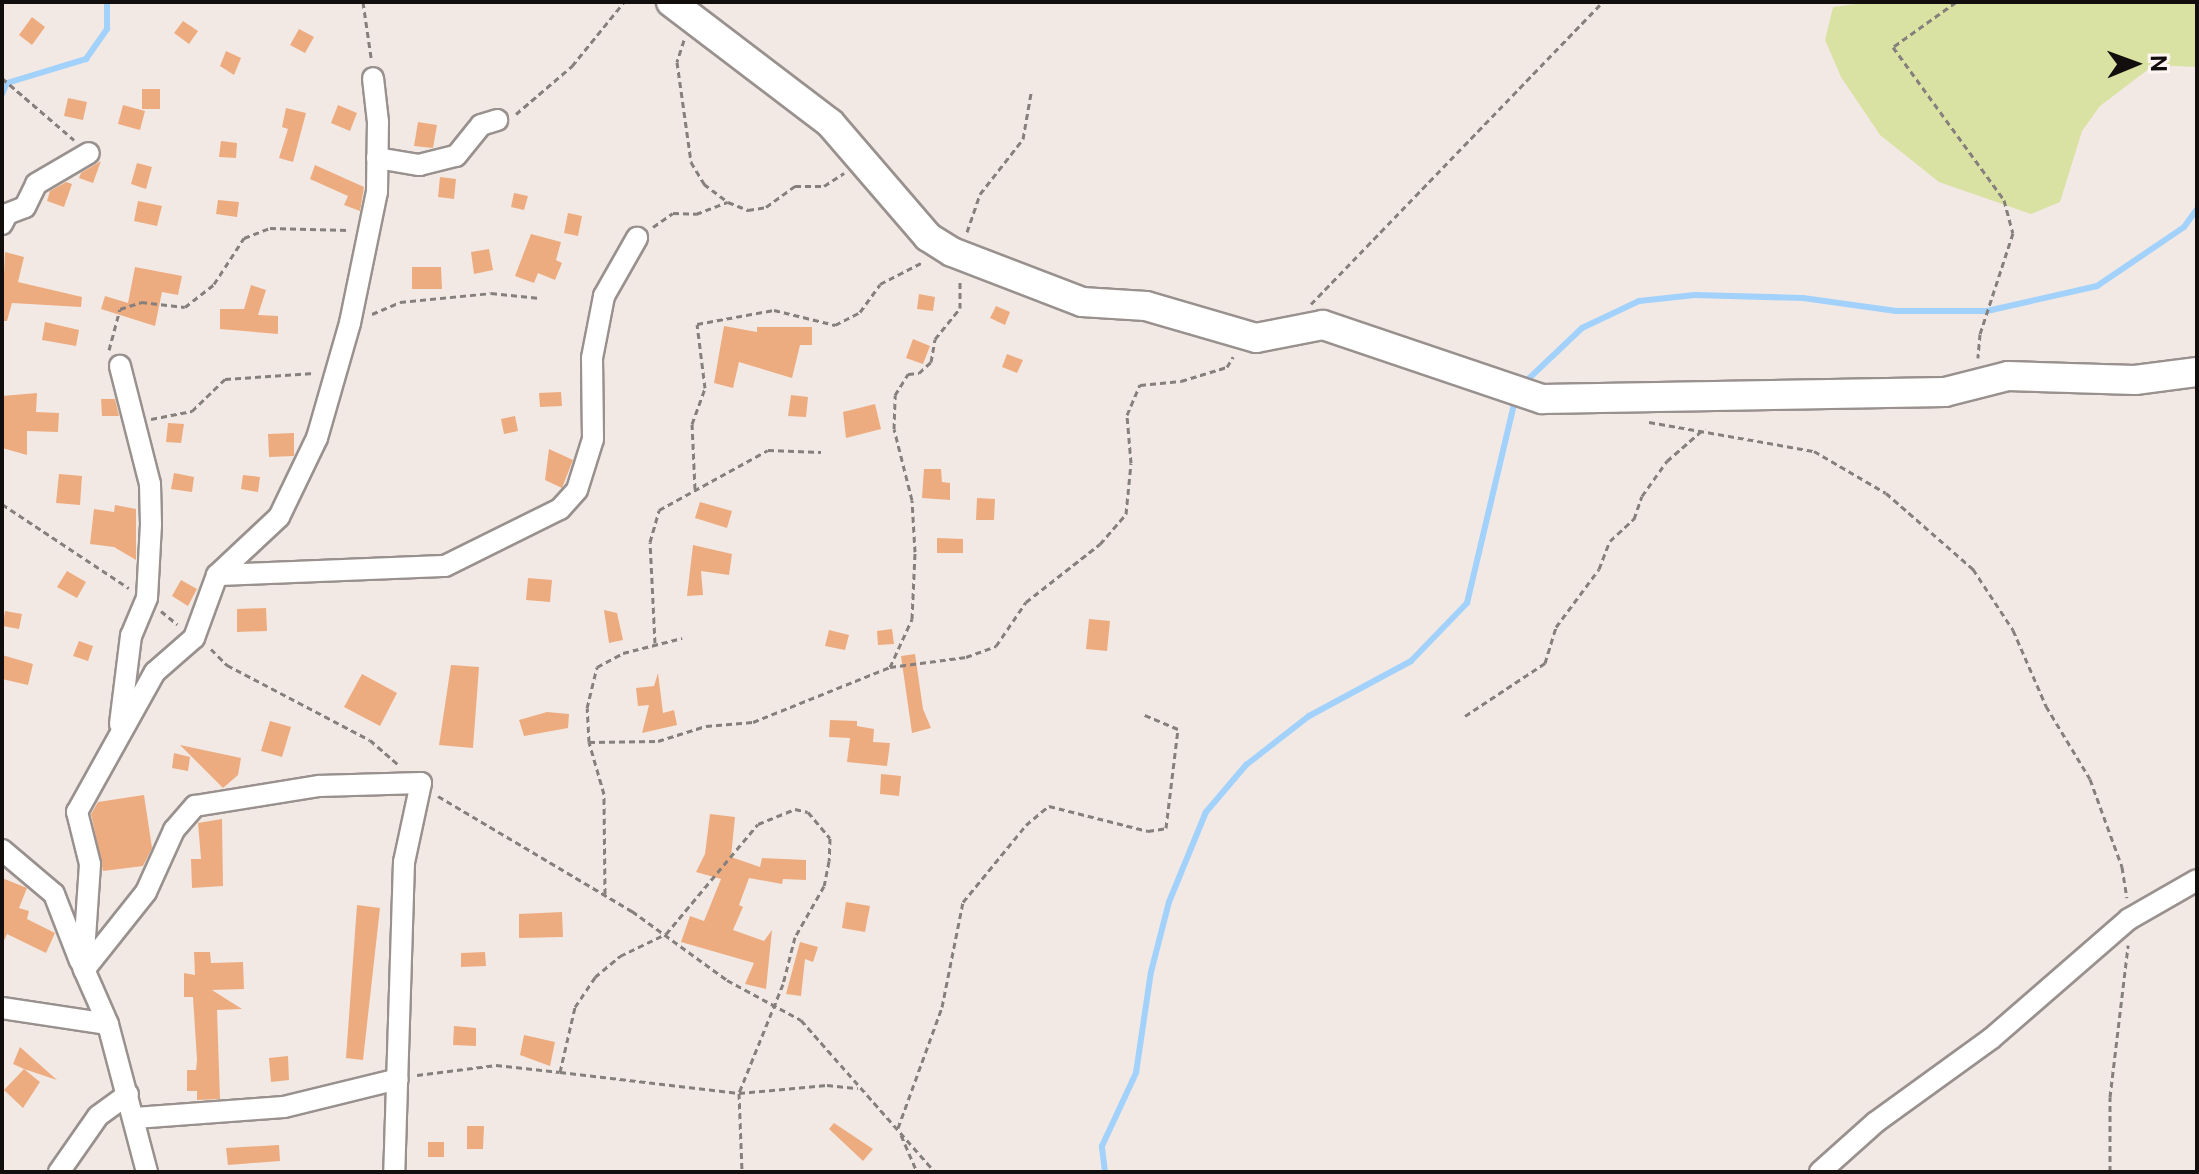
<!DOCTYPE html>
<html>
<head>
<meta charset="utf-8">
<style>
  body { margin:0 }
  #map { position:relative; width:2199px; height:1174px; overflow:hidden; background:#f2e9e5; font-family:"Public Sans",sans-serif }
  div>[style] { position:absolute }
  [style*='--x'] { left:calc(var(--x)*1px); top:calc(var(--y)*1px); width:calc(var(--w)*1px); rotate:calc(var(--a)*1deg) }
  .green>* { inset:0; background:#d9e2a2 }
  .stream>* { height:6px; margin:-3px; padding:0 3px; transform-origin:3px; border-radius:3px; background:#a2d2fc }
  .building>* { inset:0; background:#edac7f }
  .path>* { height:3px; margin-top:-1.5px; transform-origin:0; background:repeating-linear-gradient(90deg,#86807d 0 6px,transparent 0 10px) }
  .roads { filter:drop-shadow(2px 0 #99918e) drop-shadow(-2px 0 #99918e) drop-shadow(0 2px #99918e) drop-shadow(0 -2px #99918e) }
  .street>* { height:20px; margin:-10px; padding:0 10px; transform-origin:10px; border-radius:10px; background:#fff }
  .secondary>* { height:28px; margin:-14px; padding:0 14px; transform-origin:14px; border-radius:14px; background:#fff }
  span { translate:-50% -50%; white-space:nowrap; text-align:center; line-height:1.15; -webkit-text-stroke:6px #fff6f3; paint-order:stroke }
  .frame { position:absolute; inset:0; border:4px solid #110e0d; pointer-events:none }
  .north { position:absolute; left:2095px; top:24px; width:80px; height:80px; -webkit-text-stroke:6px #fff6f3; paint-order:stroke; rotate:89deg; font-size:22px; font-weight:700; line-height:32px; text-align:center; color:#110e0d }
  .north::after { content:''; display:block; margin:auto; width:28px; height:36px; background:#110e0d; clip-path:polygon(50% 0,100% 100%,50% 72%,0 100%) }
</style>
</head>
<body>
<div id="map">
  <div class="green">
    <div style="clip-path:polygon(1871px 2px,2197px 2px,2197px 67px,2154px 65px,2100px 106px,2082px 131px,2060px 202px,2031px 214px,1939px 182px,1880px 135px,1841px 77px,1825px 40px,1833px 7px)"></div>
  </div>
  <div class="stream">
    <div style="--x:2;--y:94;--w:12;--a:-66"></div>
    <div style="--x:7;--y:83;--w:83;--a:-16.9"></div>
    <div style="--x:86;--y:59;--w:37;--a:-55"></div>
    <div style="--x:107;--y:29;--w:27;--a:-90"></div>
    <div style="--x:1523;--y:384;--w:81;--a:-43.5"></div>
    <div style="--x:1582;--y:328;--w:63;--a:-25.3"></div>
    <div style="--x:1639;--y:301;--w:56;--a:-6.1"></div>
    <div style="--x:1695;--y:295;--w:108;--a:1.6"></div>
    <div style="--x:1803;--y:298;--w:94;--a:8"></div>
    <div style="--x:1896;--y:311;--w:91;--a:0"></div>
    <div style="--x:1987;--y:311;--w:113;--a:-12.8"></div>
    <div style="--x:2097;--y:286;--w:105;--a:-34.1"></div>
    <div style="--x:2184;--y:227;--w:22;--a:-54"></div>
    <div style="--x:1105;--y:1172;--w:26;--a:-97"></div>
    <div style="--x:1102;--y:1146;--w:81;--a:-65"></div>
    <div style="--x:1136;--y:1073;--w:102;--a:-81.6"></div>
    <div style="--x:1151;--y:972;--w:72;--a:-75.6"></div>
    <div style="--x:1169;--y:902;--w:97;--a:-67.7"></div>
    <div style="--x:1206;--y:812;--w:62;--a:-49.6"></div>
    <div style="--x:1246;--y:765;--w:80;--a:-37.9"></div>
    <div style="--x:1309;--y:716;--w:116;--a:-28.3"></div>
    <div style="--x:1411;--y:661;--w:81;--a:-46"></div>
    <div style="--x:1467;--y:603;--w:213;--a:-76.7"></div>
  </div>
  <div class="building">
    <div style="clip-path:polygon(32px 17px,45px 27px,32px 45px,19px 35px)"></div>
    <div style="clip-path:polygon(183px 21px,198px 31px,189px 44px,174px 33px)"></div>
    <div style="clip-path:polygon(299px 29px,314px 37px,305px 53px,290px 45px)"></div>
    <div style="clip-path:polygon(226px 51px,241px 58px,234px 75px,220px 66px)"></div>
    <div style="clip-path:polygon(142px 89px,160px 89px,160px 109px,142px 109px)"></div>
    <div style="clip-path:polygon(68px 98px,87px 102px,83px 120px,64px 116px)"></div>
    <div style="clip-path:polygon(123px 105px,145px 111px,140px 130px,118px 124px)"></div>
    <div style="clip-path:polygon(338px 105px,357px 113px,350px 131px,331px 123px)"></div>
    <div style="clip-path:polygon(286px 108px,306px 113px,293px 162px,279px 158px,288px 129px,282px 127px)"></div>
    <div style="clip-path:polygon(418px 122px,437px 125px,433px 148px,414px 146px)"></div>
    <div style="clip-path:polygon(221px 141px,237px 143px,236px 158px,219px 157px)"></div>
    <div style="clip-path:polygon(101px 161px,93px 183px,79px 178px,81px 173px)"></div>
    <div style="clip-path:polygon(137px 163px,152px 167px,146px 189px,131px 184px)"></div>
    <div style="clip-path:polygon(315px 165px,364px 187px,360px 211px,344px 205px,348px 196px,310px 179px)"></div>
    <div style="clip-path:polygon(440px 177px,456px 179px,454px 199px,438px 197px)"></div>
    <div style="clip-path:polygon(66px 182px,72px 184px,64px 207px,47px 201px,50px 191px)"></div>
    <div style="clip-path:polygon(514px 193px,528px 196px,524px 210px,511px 207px)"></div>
    <div style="clip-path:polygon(218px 200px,239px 202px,237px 217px,216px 214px)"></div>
    <div style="clip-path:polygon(138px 201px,162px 206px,157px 226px,134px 221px)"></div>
    <div style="clip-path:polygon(568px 213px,582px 216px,578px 236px,564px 233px)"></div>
    <div style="clip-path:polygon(531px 234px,561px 242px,556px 260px,562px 263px,555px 280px,538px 273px,534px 283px,515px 276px)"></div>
    <div style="clip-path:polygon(489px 249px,493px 270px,474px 274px,471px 252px)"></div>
    <div style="clip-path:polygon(5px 252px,24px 257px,18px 282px,82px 297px,81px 307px,12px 303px,7px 321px,2px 321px)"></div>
    <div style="clip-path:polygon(135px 267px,182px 276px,178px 295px,162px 292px,155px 326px,101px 309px,105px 296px,128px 303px)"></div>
    <div style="clip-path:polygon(412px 267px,441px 267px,442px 289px,412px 289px)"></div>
    <div style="clip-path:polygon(251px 285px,266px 290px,258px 315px,278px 316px,278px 334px,220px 329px,220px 309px,244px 309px)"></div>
    <div style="clip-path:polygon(919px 294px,935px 297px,933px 311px,917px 309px)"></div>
    <div style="clip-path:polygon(996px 306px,1010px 312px,1005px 325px,990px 318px)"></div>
    <div style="clip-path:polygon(45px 322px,79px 330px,76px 346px,42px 340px)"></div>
    <div style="clip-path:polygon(724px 326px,757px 332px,757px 327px,812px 327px,812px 345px,800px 345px,792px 378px,739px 362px,733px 388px,714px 383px)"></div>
    <div style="clip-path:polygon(913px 339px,930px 346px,923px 364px,906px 358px)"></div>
    <div style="clip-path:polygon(1007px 354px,1023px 360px,1017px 373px,1002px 367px)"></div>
    <div style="clip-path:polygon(561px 392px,562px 406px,540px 407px,539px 393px)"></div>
    <div style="clip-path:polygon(37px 393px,36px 412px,59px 413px,58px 432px,27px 431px,27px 455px,2px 448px,2px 396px)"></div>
    <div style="clip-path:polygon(791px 395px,808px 397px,806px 417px,788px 416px)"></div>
    <div style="clip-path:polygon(101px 399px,115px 399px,119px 416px,102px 416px)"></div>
    <div style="clip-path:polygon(875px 404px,881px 429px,846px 438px,843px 412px)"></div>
    <div style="clip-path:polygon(515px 416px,518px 431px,504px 434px,501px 419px)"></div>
    <div style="clip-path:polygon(168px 423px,184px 424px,181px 443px,166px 442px)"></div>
    <div style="clip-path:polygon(294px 433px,294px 456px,269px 457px,268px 434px)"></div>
    <div style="clip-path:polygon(549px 449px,573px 460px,562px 488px,545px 480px)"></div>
    <div style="clip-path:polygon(924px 469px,941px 469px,942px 482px,950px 483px,950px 500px,922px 498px)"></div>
    <div style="clip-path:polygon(174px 473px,194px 477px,192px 492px,171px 489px)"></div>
    <div style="clip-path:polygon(59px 474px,82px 476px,80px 505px,56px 503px)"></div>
    <div style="clip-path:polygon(243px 475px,260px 477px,258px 492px,241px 489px)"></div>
    <div style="clip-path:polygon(977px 498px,995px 499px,994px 520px,976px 520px)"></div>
    <div style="clip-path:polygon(700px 502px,732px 511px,727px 528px,695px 518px)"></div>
    <div style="clip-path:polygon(115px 505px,136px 509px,136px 560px,114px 547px,90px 544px,94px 509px,114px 512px)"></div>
    <div style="clip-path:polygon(937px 538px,963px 539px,963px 553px,937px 553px)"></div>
    <div style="clip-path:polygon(693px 545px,732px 554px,729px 575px,701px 571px,703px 595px,687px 596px)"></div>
    <div style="clip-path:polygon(67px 571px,86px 582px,77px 598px,57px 587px)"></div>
    <div style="clip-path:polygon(528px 578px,552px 580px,550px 602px,526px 600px)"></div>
    <div style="clip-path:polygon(181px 580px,197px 589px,188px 606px,172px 596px)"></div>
    <div style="clip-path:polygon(266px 608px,267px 631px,237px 632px,237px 609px)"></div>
    <div style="clip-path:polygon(604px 610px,617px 613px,623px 640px,609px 643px)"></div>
    <div style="clip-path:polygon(5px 611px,22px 614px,19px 629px,3px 626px)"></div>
    <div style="clip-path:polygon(1089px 619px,1110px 621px,1107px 651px,1086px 649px)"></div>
    <div style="clip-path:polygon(892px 629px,894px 644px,878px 645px,877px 631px)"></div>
    <div style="clip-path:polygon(829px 630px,849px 635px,845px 650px,825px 646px)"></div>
    <div style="clip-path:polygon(79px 641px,93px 646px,88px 661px,73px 656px)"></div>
    <div style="clip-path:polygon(915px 654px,923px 709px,931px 728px,912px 733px,901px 656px)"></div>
    <div style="clip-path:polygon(2px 655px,33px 664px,28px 685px,2px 679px)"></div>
    <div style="clip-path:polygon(451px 665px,479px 667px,473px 748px,439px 745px)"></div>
    <div style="clip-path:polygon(658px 673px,663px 713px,674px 710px,677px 725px,642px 733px,649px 705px,638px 706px,636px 688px,654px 686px)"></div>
    <div style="clip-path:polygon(362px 674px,397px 693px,380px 726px,344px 707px)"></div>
    <div style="clip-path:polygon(547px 712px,569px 714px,568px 728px,524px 736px,519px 720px)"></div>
    <div style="clip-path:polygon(830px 720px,857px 721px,857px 726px,874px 729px,873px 742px,890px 743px,887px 766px,847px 762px,850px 738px,829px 737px)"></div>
    <div style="clip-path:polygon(270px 721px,291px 727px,282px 757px,261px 751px)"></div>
    <div style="clip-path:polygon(180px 745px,241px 758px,238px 775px,223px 788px)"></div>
    <div style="clip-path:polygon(174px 753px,190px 757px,188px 771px,172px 768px)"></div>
    <div style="clip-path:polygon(881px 774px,901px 776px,899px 796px,880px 794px)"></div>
    <div style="clip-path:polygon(144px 795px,152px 848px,143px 866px,103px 871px,91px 814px,98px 802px)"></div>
    <div style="clip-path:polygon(710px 814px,735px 817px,731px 857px,760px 867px,762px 858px,806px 860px,806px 880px,783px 879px,782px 884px,749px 878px,739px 905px,743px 907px,733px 930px,764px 941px,772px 930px,766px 989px,745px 984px,754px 963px,681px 942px,690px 916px,704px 921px,721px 879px,696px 872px,705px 854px)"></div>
    <div style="clip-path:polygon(222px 819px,223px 886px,192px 888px,191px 859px,201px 859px,198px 823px)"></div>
    <div style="clip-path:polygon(2px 878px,27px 888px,19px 908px,29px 911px,27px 919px,55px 933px,46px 953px,7px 934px,2px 945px)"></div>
    <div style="clip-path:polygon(846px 902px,870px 906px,865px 932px,842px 928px)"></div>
    <div style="clip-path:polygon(357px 905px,380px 908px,363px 1060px,346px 1058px)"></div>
    <div style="clip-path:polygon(562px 912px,563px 937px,519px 938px,519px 914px)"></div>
    <div style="clip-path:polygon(800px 942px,818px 947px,813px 962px,805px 959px,801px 996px,786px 994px)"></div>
    <div style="clip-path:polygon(194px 952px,210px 952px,211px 963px,243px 962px,244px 989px,212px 990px,242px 1009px,217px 1010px,220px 1099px,197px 1100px,197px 1091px,187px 1091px,187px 1070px,196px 1070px,197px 1060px,193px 997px,184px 997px,184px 973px,195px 975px)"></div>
    <div style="clip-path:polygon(485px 952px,486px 966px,461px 967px,461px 953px)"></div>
    <div style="clip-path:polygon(454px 1026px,476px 1028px,476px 1046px,453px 1045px)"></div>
    <div style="clip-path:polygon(524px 1035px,555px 1042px,550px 1066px,520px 1055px)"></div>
    <div style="clip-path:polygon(20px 1047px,57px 1080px,24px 1069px,40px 1082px,23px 1108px,4px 1090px,24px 1069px,13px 1064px)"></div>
    <div style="clip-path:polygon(288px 1056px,289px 1080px,271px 1082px,269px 1058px)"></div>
    <div style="clip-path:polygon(834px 1123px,873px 1149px,863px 1161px,829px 1129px)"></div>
    <div style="clip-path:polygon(467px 1126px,484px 1126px,483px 1149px,467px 1149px)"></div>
    <div style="clip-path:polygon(428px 1142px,444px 1142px,444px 1157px,428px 1157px)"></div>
    <div style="clip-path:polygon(279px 1145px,280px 1161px,228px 1165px,226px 1148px)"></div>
  </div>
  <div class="path">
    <div style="--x:363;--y:2;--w:56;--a:81.7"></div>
    <div style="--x:1956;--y:2;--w:77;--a:144.5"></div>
    <div style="--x:1893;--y:47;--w:189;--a:54"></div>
    <div style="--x:2004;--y:200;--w:34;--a:75"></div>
    <div style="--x:2013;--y:233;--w:106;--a:108.1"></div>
    <div style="--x:1980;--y:334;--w:24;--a:95"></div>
    <div style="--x:684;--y:40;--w:23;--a:108"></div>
    <div style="--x:677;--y:62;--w:101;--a:82"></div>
    <div style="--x:691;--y:162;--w:26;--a:59"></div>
    <div style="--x:704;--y:184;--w:30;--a:37"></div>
    <div style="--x:2;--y:78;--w:95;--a:40.7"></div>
    <div style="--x:516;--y:114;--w:74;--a:-40.6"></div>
    <div style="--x:572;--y:66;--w:82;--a:-50.9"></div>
    <div style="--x:653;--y:227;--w:24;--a:-35"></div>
    <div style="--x:673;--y:213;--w:23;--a:2"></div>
    <div style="--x:696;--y:214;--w:34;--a:-21"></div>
    <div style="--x:728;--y:202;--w:22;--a:22"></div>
    <div style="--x:748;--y:210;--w:18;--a:-9"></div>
    <div style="--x:766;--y:207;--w:36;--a:-36"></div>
    <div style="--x:795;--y:186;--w:29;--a:0"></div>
    <div style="--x:824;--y:186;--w:24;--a:-33"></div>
    <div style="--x:967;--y:232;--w:40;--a:-71.1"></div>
    <div style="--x:980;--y:194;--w:70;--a:-52"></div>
    <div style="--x:1023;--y:139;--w:47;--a:-80.1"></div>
    <div style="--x:1311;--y:304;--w:420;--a:-46"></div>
    <div style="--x:372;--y:314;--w:30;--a:-23"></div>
    <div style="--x:400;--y:302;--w:91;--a:-5.6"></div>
    <div style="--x:491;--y:293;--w:49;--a:5.8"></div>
    <div style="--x:109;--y:350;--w:42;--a:-75"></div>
    <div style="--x:120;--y:309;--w:22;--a:-18"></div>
    <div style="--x:141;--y:302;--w:44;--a:6.5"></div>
    <div style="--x:185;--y:307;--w:37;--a:-38"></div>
    <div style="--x:214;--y:284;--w:55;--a:-56.9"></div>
    <div style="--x:244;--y:238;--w:28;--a:-21"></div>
    <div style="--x:270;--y:228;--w:79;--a:1.5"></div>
    <div style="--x:151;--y:419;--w:42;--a:-11"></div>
    <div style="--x:192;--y:411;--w:46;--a:-44.1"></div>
    <div style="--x:225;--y:379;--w:89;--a:-3.9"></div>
    <div style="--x:1649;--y:422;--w:168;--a:10"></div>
    <div style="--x:1814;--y:451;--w:83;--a:30.3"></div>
    <div style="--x:1886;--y:493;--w:116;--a:41.1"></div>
    <div style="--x:1973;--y:569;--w:73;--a:56.7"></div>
    <div style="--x:2013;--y:630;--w:83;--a:66.5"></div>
    <div style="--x:2046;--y:706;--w:85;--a:58.9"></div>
    <div style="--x:2090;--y:779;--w:94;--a:70"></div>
    <div style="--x:2122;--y:867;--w:31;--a:81"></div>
    <div style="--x:695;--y:489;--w:65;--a:-92.6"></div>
    <div style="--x:692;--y:424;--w:38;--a:-70"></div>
    <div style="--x:705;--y:388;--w:64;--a:-97.1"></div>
    <div style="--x:697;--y:324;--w:78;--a:-10.3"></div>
    <div style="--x:774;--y:310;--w:63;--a:13.8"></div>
    <div style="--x:835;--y:325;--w:28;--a:-27"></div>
    <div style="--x:860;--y:312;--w:34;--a:-54"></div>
    <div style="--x:880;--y:284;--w:48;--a:-27.1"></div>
    <div style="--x:2;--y:504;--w:152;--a:33.5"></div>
    <div style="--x:161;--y:611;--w:21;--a:39"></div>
    <div style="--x:655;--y:643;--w:101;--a:-92.8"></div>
    <div style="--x:650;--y:542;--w:33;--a:-74"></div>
    <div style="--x:659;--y:510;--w:124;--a:-28.8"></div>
    <div style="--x:768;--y:450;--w:53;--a:2.2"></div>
    <div style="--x:211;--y:649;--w:23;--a:45"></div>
    <div style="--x:227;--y:665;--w:161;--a:27.7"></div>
    <div style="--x:370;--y:740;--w:37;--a:41"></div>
    <div style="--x:890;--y:667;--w:53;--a:-65.4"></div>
    <div style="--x:912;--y:619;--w:67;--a:-87.4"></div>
    <div style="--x:915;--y:552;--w:52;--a:-93.3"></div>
    <div style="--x:912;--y:500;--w:73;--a:-104.2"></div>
    <div style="--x:894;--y:429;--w:34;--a:-88"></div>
    <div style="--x:895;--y:395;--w:25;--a:-58"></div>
    <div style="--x:908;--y:374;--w:11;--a:-5"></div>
    <div style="--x:919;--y:373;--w:16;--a:-43"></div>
    <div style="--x:931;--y:362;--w:23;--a:-80"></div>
    <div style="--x:935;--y:339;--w:40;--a:-51"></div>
    <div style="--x:960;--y:308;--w:26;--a:-90"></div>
    <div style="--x:1465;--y:716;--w:96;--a:-33.5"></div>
    <div style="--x:1545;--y:663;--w:38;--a:-73"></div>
    <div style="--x:1556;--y:627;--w:72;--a:-53.4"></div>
    <div style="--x:1599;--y:569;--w:30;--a:-69"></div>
    <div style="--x:1610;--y:541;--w:33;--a:-43"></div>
    <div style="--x:1634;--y:519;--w:24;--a:-71"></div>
    <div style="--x:1642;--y:496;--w:43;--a:-54.5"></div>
    <div style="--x:1667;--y:461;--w:50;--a:-41"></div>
    <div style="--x:589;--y:742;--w:69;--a:-0.8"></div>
    <div style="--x:658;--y:741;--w:50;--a:-17.4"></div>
    <div style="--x:706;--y:726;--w:47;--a:-4.9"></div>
    <div style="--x:753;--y:722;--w:148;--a:-21.9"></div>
    <div style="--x:890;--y:667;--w:77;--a:-7.5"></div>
    <div style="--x:966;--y:657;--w:32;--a:-20"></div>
    <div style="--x:996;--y:646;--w:53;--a:-55.7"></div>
    <div style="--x:1026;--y:602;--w:94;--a:-38.1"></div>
    <div style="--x:1100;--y:544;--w:40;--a:-49"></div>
    <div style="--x:1126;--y:514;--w:51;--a:-84.4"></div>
    <div style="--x:1131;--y:463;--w:48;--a:-94.8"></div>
    <div style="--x:1127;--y:415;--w:33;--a:-67"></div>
    <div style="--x:1140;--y:385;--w:41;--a:-5.6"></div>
    <div style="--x:1181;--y:381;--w:48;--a:-16.9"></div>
    <div style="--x:1227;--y:367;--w:12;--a:-59"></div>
    <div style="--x:438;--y:796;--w:226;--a:30.7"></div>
    <div style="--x:632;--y:911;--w:117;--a:36"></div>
    <div style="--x:727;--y:980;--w:84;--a:28.4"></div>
    <div style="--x:801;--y:1020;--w:203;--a:48.6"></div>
    <div style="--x:605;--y:894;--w:100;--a:-90.6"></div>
    <div style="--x:604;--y:794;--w:54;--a:-106.1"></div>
    <div style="--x:589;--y:742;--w:34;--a:-93"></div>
    <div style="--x:587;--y:708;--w:42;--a:-76.3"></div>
    <div style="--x:597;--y:667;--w:30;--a:-28"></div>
    <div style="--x:623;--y:653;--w:61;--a:-14.3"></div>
    <div style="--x:560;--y:1072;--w:180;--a:6.7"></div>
    <div style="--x:739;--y:1093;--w:88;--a:-5.2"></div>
    <div style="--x:827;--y:1085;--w:31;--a:6"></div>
    <div style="--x:417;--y:1075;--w:80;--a:-7.2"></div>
    <div style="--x:496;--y:1065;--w:64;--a:6.2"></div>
    <div style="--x:560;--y:1072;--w:67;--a:-77"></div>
    <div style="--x:575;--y:1007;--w:36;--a:-56"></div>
    <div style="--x:595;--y:977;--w:33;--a:-40"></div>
    <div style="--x:620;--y:956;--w:51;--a:-25.6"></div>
    <div style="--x:666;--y:934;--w:143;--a:-50.1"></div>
    <div style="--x:758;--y:824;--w:40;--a:-22"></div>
    <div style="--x:795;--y:809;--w:13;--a:13"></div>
    <div style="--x:808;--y:812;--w:34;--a:50"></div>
    <div style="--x:830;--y:838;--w:23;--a:92"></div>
    <div style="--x:829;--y:861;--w:25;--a:101"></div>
    <div style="--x:824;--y:886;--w:59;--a:119.6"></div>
    <div style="--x:795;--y:937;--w:49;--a:104.3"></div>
    <div style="--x:783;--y:984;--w:118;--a:112"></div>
    <div style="--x:739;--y:1093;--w:79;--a:87.8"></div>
    <div style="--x:898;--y:1128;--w:129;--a:-70"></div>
    <div style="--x:942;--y:1007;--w:107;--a:-78.7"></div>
    <div style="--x:963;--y:902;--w:99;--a:-50.7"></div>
    <div style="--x:1026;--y:825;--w:30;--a:-40"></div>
    <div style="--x:1049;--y:806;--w:102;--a:14.2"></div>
    <div style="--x:1148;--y:831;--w:18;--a:-9"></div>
    <div style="--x:1166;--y:828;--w:100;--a:-83.1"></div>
    <div style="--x:1178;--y:729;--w:39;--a:-157"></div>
    <div style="--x:901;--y:1135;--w:40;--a:66.6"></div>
    <div style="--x:2110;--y:1172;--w:75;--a:-90"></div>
    <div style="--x:2110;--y:1097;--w:153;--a:-83.2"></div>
  </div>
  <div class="roads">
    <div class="street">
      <div style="--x:377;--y:158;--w:43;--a:9.5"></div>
      <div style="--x:419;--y:165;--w:38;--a:-14"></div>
      <div style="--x:456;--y:156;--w:40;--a:-51"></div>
      <div style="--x:481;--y:125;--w:17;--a:-17"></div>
      <div style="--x:2;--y:224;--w:11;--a:-63"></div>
      <div style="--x:7;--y:214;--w:19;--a:-21"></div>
      <div style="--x:25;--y:207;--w:25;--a:-64"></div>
      <div style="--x:36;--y:184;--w:61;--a:-30.3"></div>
      <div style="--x:217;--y:575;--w:228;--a:-2.3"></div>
      <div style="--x:445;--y:566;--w:128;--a:-26.4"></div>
      <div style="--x:560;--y:509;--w:25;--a:-48"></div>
      <div style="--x:577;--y:490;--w:53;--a:-72.6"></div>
      <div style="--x:593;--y:439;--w:81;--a:-90.7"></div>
      <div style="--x:592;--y:358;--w:63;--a:-79"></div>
      <div style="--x:604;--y:296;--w:67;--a:-60.4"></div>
      <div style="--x:120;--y:724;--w:89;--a:-82.9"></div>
      <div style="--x:131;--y:636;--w:41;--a:-67.2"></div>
      <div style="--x:147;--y:598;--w:73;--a:-86.9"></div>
      <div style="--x:151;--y:525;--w:41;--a:-91.4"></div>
      <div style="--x:150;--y:484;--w:122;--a:-104.3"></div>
      <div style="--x:2;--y:850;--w:68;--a:40.2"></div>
      <div style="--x:54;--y:894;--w:72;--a:68.8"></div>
      <div style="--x:84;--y:970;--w:100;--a:-51.5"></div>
      <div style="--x:146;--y:892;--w:68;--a:-65.7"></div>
      <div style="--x:174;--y:830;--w:32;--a:-49"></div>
      <div style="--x:195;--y:806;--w:126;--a:-9.2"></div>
      <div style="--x:319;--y:786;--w:102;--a:-1.7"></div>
      <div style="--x:421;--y:783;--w:81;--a:102.1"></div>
      <div style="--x:404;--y:862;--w:310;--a:91.8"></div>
      <div style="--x:2;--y:1008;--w:107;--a:8.6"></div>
      <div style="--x:135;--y:1118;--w:149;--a:-4.2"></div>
      <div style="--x:284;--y:1107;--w:117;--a:-13.8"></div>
      <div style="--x:59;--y:1172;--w:68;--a:-55.1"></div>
      <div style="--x:98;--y:1116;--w:37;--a:-36"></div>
      <div style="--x:147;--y:1172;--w:153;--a:-104.8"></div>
      <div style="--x:108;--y:1024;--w:62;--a:-113.7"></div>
      <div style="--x:83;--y:967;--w:103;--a:-86.1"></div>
      <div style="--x:90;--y:864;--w:54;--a:-104"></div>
      <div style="--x:77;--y:812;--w:160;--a:-60.9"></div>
      <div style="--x:155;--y:672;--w:52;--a:-41.1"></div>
      <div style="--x:194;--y:638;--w:67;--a:-69.9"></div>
      <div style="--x:217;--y:575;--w:85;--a:-43.1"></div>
      <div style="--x:279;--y:517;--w:88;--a:-64.3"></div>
      <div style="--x:317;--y:438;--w:120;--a:-74"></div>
      <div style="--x:350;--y:323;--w:134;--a:-78.4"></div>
      <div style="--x:377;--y:192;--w:70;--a:-89.2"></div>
      <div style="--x:378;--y:122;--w:44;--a:-96.5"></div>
      <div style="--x:1820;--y:1172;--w:75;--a:-41.8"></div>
      <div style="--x:1876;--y:1122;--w:143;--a:-35.9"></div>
      <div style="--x:1992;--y:1038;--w:181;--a:-41"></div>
      <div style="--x:2129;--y:919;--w:78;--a:-29.8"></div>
    </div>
    <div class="secondary">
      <div style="--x:671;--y:2;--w:200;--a:37.3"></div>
      <div style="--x:830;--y:123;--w:150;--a:49.3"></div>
      <div style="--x:928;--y:237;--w:28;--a:32"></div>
      <div style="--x:952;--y:252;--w:139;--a:21"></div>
      <div style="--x:1082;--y:302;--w:64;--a:3.6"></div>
      <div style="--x:1146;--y:306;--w:115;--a:16.2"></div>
      <div style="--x:1256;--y:338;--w:68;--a:-11"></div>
      <div style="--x:1323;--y:325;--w:231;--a:18.7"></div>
      <div style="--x:1542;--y:399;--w:403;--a:-1"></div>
      <div style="--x:1945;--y:392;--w:65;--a:-14.3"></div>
      <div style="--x:2008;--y:376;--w:127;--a:1.8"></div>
      <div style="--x:2135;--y:380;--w:63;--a:-7.4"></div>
    </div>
  </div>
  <div class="frame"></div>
  <div class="north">N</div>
</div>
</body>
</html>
